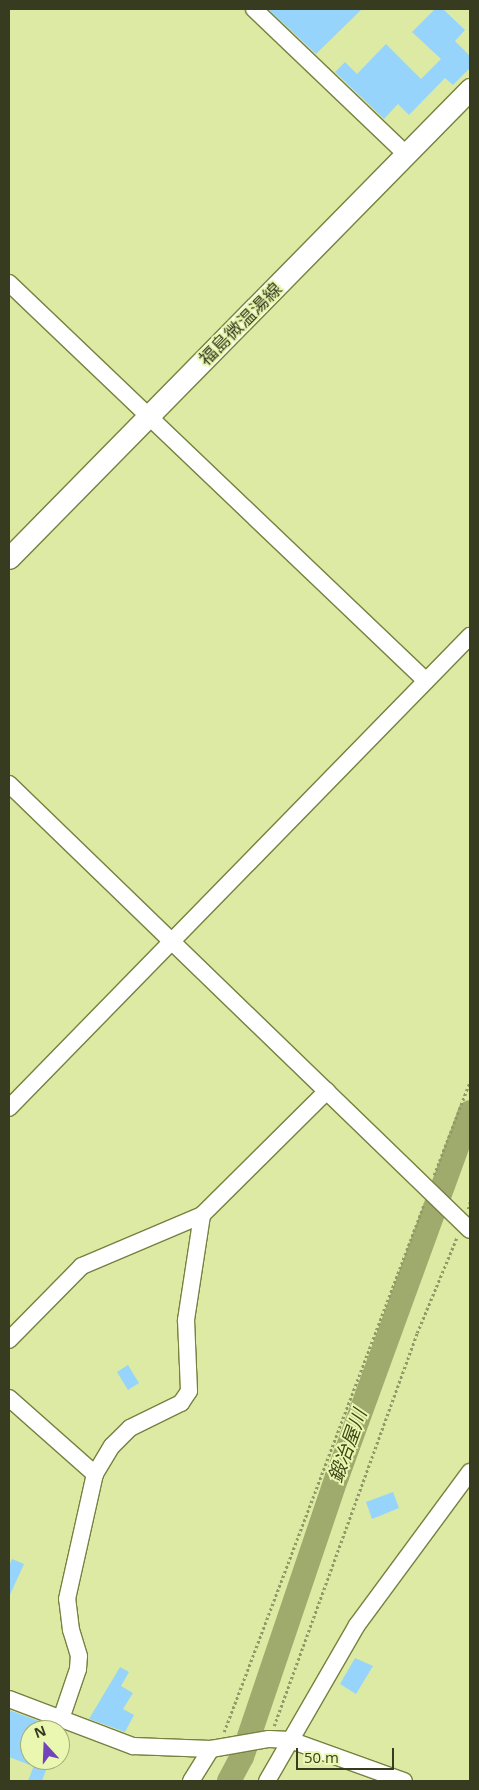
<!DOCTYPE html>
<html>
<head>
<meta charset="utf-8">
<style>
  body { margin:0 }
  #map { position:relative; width:479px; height:1790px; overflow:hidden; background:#dceaa4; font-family:"Open Sans","Noto Sans JP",sans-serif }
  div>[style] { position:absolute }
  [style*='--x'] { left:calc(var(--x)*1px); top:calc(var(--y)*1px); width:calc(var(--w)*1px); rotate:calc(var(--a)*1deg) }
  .river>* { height:24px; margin:-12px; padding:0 12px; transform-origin:12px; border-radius:12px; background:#9faa6d }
  .building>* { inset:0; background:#97d4fb }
  .path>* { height:2.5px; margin-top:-1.25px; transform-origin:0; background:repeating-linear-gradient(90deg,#909a68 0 2.5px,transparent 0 5px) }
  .roads { filter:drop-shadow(1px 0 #778140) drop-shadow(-1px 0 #778140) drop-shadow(0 1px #778140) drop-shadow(0 -1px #778140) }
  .minor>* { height:16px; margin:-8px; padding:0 8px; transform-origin:8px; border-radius:8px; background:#fff }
  .major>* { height:21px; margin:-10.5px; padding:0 10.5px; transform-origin:10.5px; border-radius:10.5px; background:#fff }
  span { translate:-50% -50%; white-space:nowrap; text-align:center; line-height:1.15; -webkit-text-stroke:4px #e9f7b1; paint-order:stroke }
  .street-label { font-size:18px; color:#373c20 }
  .water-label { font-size:19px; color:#3f4618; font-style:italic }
  .frame { position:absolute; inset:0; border:10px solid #373c20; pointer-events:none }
  .north { position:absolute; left:20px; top:1720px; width:50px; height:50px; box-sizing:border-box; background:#e9f7b1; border:1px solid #a2ac77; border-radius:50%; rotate:340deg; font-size:14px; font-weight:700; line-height:20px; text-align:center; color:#373c20 }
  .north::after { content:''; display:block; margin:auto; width:18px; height:22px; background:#7244bc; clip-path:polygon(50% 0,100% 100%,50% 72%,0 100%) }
  .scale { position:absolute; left:296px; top:1748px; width:98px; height:22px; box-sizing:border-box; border:2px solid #373c20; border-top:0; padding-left:6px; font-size:15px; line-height:18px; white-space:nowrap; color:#373c20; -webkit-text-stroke:4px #e9f7b1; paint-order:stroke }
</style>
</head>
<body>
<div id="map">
  <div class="river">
    <div style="--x:229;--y:1781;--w:27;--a:-62"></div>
    <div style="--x:242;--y:1757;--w:296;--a:-71.3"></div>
    <div style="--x:337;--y:1477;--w:388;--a:-70"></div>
  </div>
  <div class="building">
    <div style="clip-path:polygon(268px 9px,362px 9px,316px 54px)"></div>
    <div style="clip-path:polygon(435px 9px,443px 9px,465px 30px,455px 41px,470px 56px,470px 68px,453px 85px,445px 78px,409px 115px,398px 104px,384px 119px,335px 72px,345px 62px,357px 74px,386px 44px,421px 79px,441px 59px,412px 32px)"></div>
    <div style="clip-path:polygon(128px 1365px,139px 1383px,128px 1390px,117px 1372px)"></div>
    <div style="clip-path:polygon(393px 1492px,399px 1508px,372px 1519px,366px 1502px)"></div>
    <div style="clip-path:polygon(12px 1559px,24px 1564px,9px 1597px,9px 1566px)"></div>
    <div style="clip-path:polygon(355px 1658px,373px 1666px,356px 1694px,340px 1684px)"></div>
    <div style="clip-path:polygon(120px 1667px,129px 1672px,121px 1686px,133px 1693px,123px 1709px,134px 1715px,125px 1732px,89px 1719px)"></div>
    <div style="clip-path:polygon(9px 1710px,63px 1730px,30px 1730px,30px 1765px,9px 1757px)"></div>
    <div style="clip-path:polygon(36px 1760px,49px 1760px,46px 1770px,42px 1781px,28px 1781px)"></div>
  </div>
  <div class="path">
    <div style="--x:434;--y:1175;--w:101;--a:-69"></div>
    <div style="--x:468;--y:1209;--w:7;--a:-74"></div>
    <div style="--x:274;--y:1726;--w:418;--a:-70"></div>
    <div style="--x:417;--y:1333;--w:104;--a:-67.4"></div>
    <div style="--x:224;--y:1732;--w:565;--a:-69.25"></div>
  </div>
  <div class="roads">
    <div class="minor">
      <div style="--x:254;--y:9;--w:211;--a:43.7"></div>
      <div style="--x:9;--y:283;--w:576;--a:43.66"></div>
      <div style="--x:9;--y:784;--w:641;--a:44.05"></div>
      <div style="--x:9;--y:1108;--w:660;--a:-45.68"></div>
      <div style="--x:9;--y:1340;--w:104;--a:-45.4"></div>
      <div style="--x:82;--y:1266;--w:130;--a:-23"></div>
      <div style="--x:202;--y:1215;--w:176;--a:-44.8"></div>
      <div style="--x:9;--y:1398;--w:115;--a:41.5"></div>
      <div style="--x:9;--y:1699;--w:133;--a:20.8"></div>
      <div style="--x:133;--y:1746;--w:78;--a:2.2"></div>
      <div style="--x:211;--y:1749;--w:59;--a:-9.8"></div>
      <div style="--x:269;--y:1739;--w:21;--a:3"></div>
      <div style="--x:290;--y:1740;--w:121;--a:19.8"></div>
      <div style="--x:61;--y:1719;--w:53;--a:-71.2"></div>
      <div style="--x:78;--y:1669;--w:13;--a:-86"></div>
      <div style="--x:79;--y:1656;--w:27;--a:-107"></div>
      <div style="--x:71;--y:1630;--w:31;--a:-97"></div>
      <div style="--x:67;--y:1599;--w:128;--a:-77.4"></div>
      <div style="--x:95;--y:1474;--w:33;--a:-59"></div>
      <div style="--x:112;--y:1446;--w:25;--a:-45"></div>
      <div style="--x:130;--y:1428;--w:57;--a:-26.1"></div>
      <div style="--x:181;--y:1403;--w:14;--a:-56"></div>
      <div style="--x:189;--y:1391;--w:71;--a:-92.4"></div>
      <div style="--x:186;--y:1320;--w:106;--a:-81.3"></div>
      <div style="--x:191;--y:1781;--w:38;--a:-58"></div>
      <div style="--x:267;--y:1781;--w:180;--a:-60"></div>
      <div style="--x:357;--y:1625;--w:190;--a:-53.6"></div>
    </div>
    <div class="major">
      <div style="--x:9;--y:558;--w:658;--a:-45.49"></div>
    </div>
  </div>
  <div class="street-label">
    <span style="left:240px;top:324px;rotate:-45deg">福島微温湯線</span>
  </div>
  <div class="water-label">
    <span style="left:348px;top:1446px;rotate:-70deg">鍛冶屋川</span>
  </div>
  <div class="frame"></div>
  <div class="north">N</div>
  <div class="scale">50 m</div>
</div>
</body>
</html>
